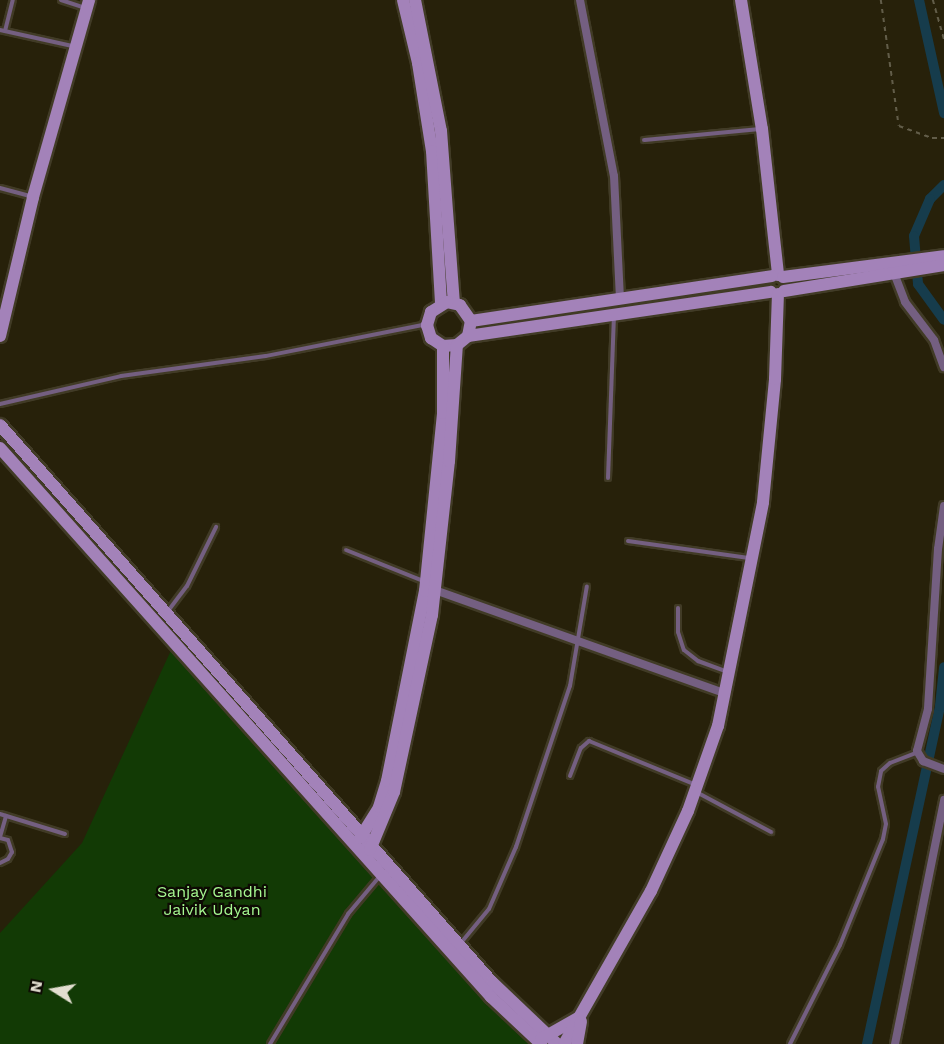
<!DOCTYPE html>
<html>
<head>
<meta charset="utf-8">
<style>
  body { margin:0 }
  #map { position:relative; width:944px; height:1044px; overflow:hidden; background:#27210a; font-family:"Work Sans",sans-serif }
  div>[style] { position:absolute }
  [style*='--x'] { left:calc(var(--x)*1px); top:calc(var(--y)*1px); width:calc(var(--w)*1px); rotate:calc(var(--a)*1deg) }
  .green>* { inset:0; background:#123a05 }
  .canal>* { height:10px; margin:-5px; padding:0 5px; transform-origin:5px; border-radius:5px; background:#163c4c }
  .path>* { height:1.5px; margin-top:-0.75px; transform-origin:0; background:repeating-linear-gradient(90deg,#625d49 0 4.5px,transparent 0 9px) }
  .roads { filter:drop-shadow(2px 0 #413b26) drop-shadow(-2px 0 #413b26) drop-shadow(0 2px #413b26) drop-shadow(0 -2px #413b26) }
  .lane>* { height:4px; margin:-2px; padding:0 2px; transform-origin:2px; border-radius:2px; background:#745f81 }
  .street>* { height:8px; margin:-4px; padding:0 4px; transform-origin:4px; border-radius:4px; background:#745f81 }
  .secondary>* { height:12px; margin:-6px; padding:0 6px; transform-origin:6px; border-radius:6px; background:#a382b9 }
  span { translate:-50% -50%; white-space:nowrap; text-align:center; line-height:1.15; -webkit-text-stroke:4.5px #0d0a03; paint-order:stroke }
  .park-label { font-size:16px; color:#a6f891 }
  .north { position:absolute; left:24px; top:960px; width:60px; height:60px; -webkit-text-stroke:4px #0d0a03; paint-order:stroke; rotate:281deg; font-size:16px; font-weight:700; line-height:24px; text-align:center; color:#e2ded0 }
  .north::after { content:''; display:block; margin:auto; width:21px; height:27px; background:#e2ded0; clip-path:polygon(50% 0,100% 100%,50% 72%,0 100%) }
</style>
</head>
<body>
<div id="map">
  <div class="green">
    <div style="clip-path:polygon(173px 646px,541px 1044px,0 1044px,0 933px,82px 843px)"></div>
  </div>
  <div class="canal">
    <div style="--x:919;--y:0;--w:116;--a:77.5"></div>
    <div style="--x:944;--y:185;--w:20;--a:135"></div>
    <div style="--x:930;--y:199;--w:40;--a:113.4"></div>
    <div style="--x:914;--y:236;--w:48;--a:85.2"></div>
    <div style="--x:918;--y:284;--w:44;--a:54.2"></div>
    <div style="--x:867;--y:1044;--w:346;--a:-77.8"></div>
    <div style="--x:940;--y:706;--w:39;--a:-84"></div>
  </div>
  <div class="path">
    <div style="--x:881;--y:0;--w:127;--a:81.9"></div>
    <div style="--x:899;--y:126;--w:35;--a:20"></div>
    <div style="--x:932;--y:138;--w:12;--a:0"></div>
    <div style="--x:933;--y:0;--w:41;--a:74.2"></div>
  </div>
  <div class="roads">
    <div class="lane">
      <div style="--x:61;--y:0;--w:26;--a:18"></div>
      <div style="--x:0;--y:30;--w:74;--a:12.5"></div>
      <div style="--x:5;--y:31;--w:32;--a:-76"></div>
      <div style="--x:644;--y:140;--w:117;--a:-5.4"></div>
      <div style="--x:0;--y:188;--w:30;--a:15"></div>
      <div style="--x:0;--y:404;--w:124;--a:-13"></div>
      <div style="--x:121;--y:376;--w:146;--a:-7.9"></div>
      <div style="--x:266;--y:356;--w:160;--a:-11.2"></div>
      <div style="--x:608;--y:478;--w:161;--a:-87.9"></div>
      <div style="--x:628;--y:541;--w:122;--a:8"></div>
      <div style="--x:346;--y:550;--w:83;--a:21.9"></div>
      <div style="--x:678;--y:608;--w:24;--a:90"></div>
      <div style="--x:678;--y:632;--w:19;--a:72"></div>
      <div style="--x:684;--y:650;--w:18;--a:38"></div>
      <div style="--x:698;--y:661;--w:30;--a:20"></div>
      <div style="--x:168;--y:611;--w:31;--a:-53"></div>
      <div style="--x:187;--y:586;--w:66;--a:-63.8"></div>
      <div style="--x:570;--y:776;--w:30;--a:-69"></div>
      <div style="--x:581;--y:748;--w:11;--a:-41"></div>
      <div style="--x:589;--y:741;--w:113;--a:22.3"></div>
      <div style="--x:698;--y:793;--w:83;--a:28.1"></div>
      <div style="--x:0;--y:814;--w:68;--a:17.1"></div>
      <div style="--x:0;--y:837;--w:22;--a:-74"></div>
      <div style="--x:0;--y:838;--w:8;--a:14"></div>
      <div style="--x:8;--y:840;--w:13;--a:72"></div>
      <div style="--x:12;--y:852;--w:8;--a:120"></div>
      <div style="--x:8;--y:859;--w:9;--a:153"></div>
      <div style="--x:460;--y:944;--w:45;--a:-50.4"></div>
      <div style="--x:489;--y:909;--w:68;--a:-66.5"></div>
      <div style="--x:516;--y:847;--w:170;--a:-71.5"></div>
      <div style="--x:570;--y:686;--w:101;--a:-80.4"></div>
      <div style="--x:270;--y:1044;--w:152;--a:-59"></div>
      <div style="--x:348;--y:914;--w:48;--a:-50"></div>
      <div style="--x:790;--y:1044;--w:111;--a:-63.2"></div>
      <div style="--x:840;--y:945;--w:114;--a:-67.9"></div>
      <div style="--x:883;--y:839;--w:15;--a:-79"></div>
      <div style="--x:886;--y:824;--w:38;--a:-102"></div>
      <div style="--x:878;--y:787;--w:16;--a:-79"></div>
      <div style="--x:881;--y:771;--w:12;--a:-42"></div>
      <div style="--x:890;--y:763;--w:28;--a:-21"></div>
    </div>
    <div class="street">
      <div style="--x:580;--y:0;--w:179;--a:79.1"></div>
      <div style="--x:614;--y:176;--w:122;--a:87.2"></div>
      <div style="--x:894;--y:273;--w:31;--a:69"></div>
      <div style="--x:905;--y:302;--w:48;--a:52.7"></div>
      <div style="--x:934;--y:340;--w:29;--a:70"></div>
      <div style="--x:944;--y:506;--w:43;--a:97.9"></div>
      <div style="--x:938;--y:549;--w:160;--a:93.6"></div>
      <div style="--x:928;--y:709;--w:43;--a:104.7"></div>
      <div style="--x:917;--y:751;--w:12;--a:59"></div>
      <div style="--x:923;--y:761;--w:22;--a:21"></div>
      <div style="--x:435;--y:590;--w:308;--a:19.6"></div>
      <div style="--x:895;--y:1044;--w:249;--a:-78.6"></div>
    </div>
    <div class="secondary">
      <div style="--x:403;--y:0;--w:65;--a:76.6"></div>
      <div style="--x:418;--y:63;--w:89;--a:81"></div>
      <div style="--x:432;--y:151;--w:153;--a:86.6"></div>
      <div style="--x:415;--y:0;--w:134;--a:78.8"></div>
      <div style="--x:441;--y:131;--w:171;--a:85.7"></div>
      <div style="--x:741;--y:0;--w:131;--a:80.8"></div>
      <div style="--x:762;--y:129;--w:147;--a:83.7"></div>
      <div style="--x:783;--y:277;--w:162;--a:-7.4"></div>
      <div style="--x:784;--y:291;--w:162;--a:-9.2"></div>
      <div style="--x:471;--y:321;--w:304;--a:-8.5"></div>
      <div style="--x:0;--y:336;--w:143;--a:-76.6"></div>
      <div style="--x:33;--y:197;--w:205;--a:-74.1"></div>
      <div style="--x:468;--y:336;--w:15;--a:-79"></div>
      <div style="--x:471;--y:321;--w:19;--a:-125"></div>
      <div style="--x:460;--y:305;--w:13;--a:-167"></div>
      <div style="--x:447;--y:302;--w:19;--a:148"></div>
      <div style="--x:431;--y:312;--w:14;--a:107"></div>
      <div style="--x:427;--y:325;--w:14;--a:73"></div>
      <div style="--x:431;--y:338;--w:14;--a:34"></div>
      <div style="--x:443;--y:346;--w:14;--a:-4"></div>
      <div style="--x:457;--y:345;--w:14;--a:-39"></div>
      <div style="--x:468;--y:336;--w:306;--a:-8.3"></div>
      <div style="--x:0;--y:425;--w:743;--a:48.55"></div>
      <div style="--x:492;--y:982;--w:90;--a:43.6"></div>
      <div style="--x:0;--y:448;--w:737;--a:48.19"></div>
      <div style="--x:491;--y:997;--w:69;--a:43.2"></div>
      <div style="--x:360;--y:838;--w:36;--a:-58"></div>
      <div style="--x:379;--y:807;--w:27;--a:-73"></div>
      <div style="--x:387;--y:781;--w:194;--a:-78.7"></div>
      <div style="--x:425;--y:591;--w:179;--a:-84.2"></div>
      <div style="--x:443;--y:413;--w:67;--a:-90"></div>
      <div style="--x:370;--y:850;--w:63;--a:-67.5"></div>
      <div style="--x:394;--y:792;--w:181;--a:-77.9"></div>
      <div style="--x:432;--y:615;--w:155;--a:-83.7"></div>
      <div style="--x:449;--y:461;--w:116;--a:-86.1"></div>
      <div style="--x:541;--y:1039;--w:43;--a:-29.6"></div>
      <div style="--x:564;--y:1044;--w:176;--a:-60.4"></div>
      <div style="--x:651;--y:891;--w:88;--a:-65.2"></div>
      <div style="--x:688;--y:811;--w:90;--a:-70.6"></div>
      <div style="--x:718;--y:726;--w:228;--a:-78.6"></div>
      <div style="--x:763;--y:502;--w:124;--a:-84.4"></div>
      <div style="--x:775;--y:379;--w:85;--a:-88"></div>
      <div style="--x:577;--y:1044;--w:23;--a:-80"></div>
    </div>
  </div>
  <div class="park-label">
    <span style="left:212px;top:901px">Sanjay Gandhi<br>Jaivik Udyan</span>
  </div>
  <div class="north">N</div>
</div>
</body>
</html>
